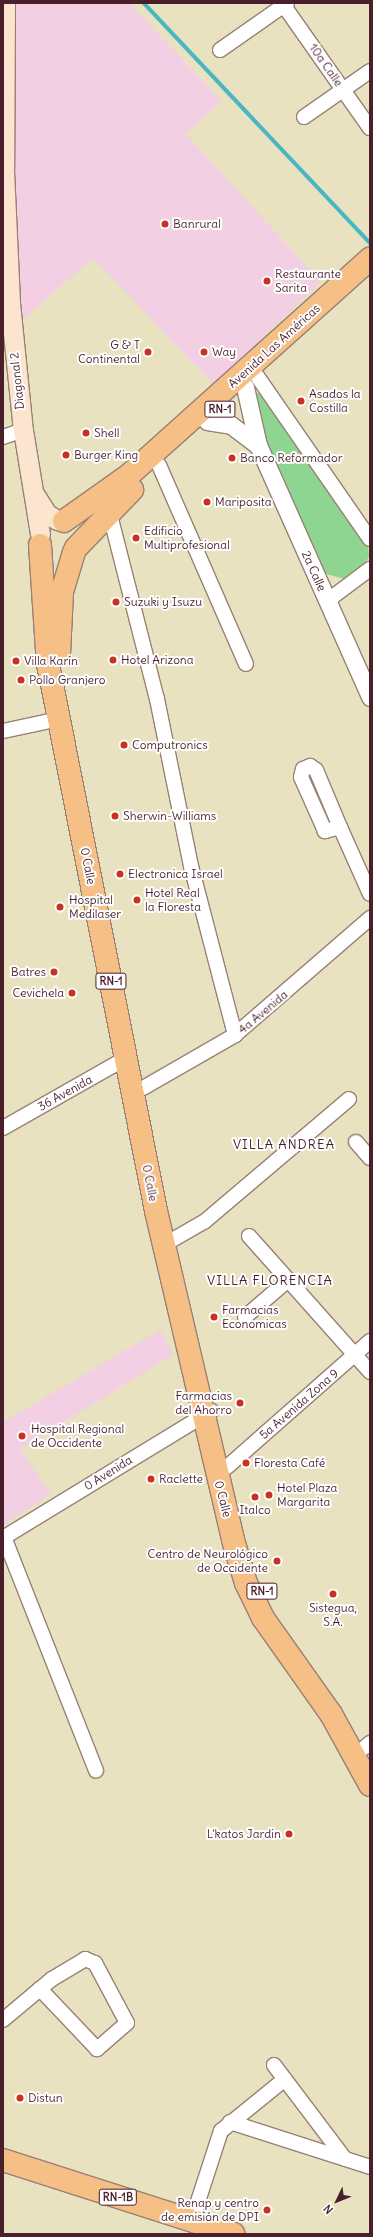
<!DOCTYPE html>
<html>
<head>
<meta charset="utf-8">
<style>
  body { margin:0 }
  #map { position:relative; width:373px; height:2237px; overflow:hidden; background:#e8e2c1; font-family:Delius,sans-serif }
  div>[style] { position:absolute }
  [style*='--x'] { left:calc(var(--x)*1px); top:calc(var(--y)*1px); width:calc(var(--w)*1px); rotate:calc(var(--a)*1deg) }
  .built>* { inset:0; background:#f2cfe2 }
  .green>* { inset:0; background:#8dd591 }
  .stream>* { height:3.5px; margin:-1.75px; padding:0 1.75px; transform-origin:1.75px; border-radius:1.75px; background:#49b7c2 }
  .roads { filter:drop-shadow(1px 0 #998076) drop-shadow(-1px 0 #998076) drop-shadow(0 1px #998076) drop-shadow(0 -1px #998076) }
  .minor>* { height:14px; margin:-7px; padding:0 7px; transform-origin:7px; border-radius:7px; background:#fff }
  .tertiary>* { height:17px; margin:-8.5px; padding:0 8.5px; transform-origin:8.5px; border-radius:8.5px; background:#fff }
  .secondary>* { height:19px; margin:-9.5px; padding:0 9.5px; transform-origin:9.5px; border-radius:9.5px; background:#fbe5cf }
  .primary>* { height:22px; margin:-11px; padding:0 11px; transform-origin:11px; border-radius:11px; background:#f5bf86 }
  .trunk>* { height:22px; margin:-11px; padding:0 11px; transform-origin:11px; border-radius:11px; background:#f5bf86 }
  .dots>* { width:11px; height:11px; translate:-50% -50%; box-sizing:border-box; border:2px solid #fff; border-radius:50% }
  span { translate:-50% -50%; white-space:nowrap; text-align:center; line-height:1.15; -webkit-text-stroke:4px #fff; paint-order:stroke }
  .shield-label span { padding:1px 3px; background:#fff; border:1px solid; border-radius:3px; -webkit-text-stroke-width:0 }
  .shield-label { font-size:11px; color:#4a1f2b; font-weight:700 }
  .street-label { font-size:12px; color:#4a1f2b }
  .poi-label { font-size:12px; color:#4a1f2b }
  .left { translate:0 -50%; text-align:left }
  .right { translate:-100% -50%; text-align:right }
  .neighbourhood-label { font-size:13px; color:#4a1f2b; letter-spacing:1px }
  .frame { position:absolute; inset:0; border:4px solid #4a1f2b; pointer-events:none }
  .north { position:absolute; left:317px; top:2181px; width:40px; height:40px; -webkit-text-stroke:3px #fff; paint-order:stroke; rotate:227deg; font-size:11px; font-weight:700; line-height:16px; text-align:center; color:#4a1f2b }
  .north::after { content:''; display:block; margin:auto; width:14px; height:18px; background:#4a1f2b; clip-path:polygon(50% 0,100% 100%,50% 72%,0 100%) }
</style>
</head>
<body>
<div id="map">
  <div class="built">
    <div style="clip-path:polygon(11px 3px,129px 3px,222px 101px,186px 134px,321px 282px,213px 384px,93px 258px,20px 322px,8px 51px)"></div>
    <div style="clip-path:polygon(160px 1330px,174px 1354px,20px 1449px,51px 1494px,3px 1525px,3px 1422px)"></div>
  </div>
  <div class="green">
    <div style="clip-path:polygon(253px 392px,260px 394px,368px 545px,369px 557px,364px 565px,345px 579px,326px 574px,253px 413px)"></div>
  </div>
  <div class="stream">
    <div style="--x:144;--y:3;--w:330;--a:46.7"></div>
  </div>
  <div class="roads">
    <div class="minor">
      <div style="--x:282;--y:3;--w:153;--a:54.9"></div>
      <div style="--x:220;--y:50;--w:82;--a:-35"></div>
      <div style="--x:304;--y:117;--w:80;--a:-34.9"></div>
      <div style="--x:257;--y:376;--w:198;--a:55.3"></div>
      <div style="--x:3;--y:437;--w:21;--a:-19"></div>
      <div style="--x:159;--y:465;--w:217;--a:66.4"></div>
      <div style="--x:109;--y:511;--w:194;--a:75.7"></div>
      <div style="--x:157;--y:699;--w:170;--a:78.5"></div>
      <div style="--x:191;--y:866;--w:175;--a:75.4"></div>
      <div style="--x:327;--y:601;--w:54;--a:-36.7"></div>
      <div style="--x:3;--y:731;--w:57;--a:-12.1"></div>
      <div style="--x:340;--y:827;--w:16;--a:165"></div>
      <div style="--x:325;--y:831;--w:59;--a:-114"></div>
      <div style="--x:301;--y:777;--w:8;--a:-76"></div>
      <div style="--x:303;--y:769;--w:8;--a:-23"></div>
      <div style="--x:310;--y:766;--w:7;--a:34"></div>
      <div style="--x:316;--y:770;--w:62;--a:67.2"></div>
      <div style="--x:340;--y:827;--w:73;--a:65.9"></div>
      <div style="--x:143;--y:1088;--w:106;--a:-29.9"></div>
      <div style="--x:235;--y:1035;--w:179;--a:-40.9"></div>
      <div style="--x:3;--y:1128;--w:142;--a:-29.6"></div>
      <div style="--x:356;--y:1142;--w:21;--a:49"></div>
      <div style="--x:249;--y:1236;--w:182;--a:48.3"></div>
      <div style="--x:174;--y:1239;--w:34;--a:-30"></div>
      <div style="--x:204;--y:1222;--w:190;--a:-40.3"></div>
      <div style="--x:245;--y:1317;--w:57;--a:-40.7"></div>
      <div style="--x:227;--y:1467;--w:191;--a:-41.4"></div>
      <div style="--x:4;--y:1537;--w:251;--a:68.5"></div>
      <div style="--x:3;--y:1538;--w:244;--a:-31.4"></div>
      <div style="--x:364;--y:1748;--w:8;--a:-40"></div>
      <div style="--x:3;--y:2020;--w:48;--a:-40"></div>
      <div style="--x:40;--y:1989;--w:16;--a:-40"></div>
      <div style="--x:52;--y:1979;--w:39;--a:-31"></div>
      <div style="--x:85;--y:1959;--w:11;--a:22"></div>
      <div style="--x:95;--y:1963;--w:68;--a:61.9"></div>
      <div style="--x:127;--y:2023;--w:40;--a:139"></div>
      <div style="--x:97;--y:2049;--w:83;--a:-133.5"></div>
      <div style="--x:274;--y:2065;--w:118;--a:52.9"></div>
      <div style="--x:230;--y:2122;--w:147;--a:17.8"></div>
      <div style="--x:192;--y:2220;--w:94;--a:-72"></div>
      <div style="--x:221;--y:2131;--w:82;--a:-39.1"></div>
    </div>
    <div class="tertiary">
      <div style="--x:245;--y:387;--w:59;--a:77.4"></div>
      <div style="--x:258;--y:445;--w:276;--a:66"></div>
      <div style="--x:207;--y:421;--w:24;--a:9"></div>
      <div style="--x:231;--y:425;--w:34;--a:37"></div>
    </div>
    <div class="secondary">
      <div style="--x:5;--y:3;--w:167;--a:90.3"></div>
      <div style="--x:4;--y:170;--w:133;--a:87.4"></div>
      <div style="--x:10;--y:303;--w:128;--a:84.2"></div>
      <div style="--x:23;--y:430;--w:105;--a:80.7"></div>
      <div style="--x:35;--y:495;--w:22;--a:58"></div>
      <div style="--x:47;--y:514;--w:12;--a:31"></div>
    </div>
    <div class="primary">
      <div style="--x:64;--y:521;--w:80;--a:-35.3"></div>
      <div style="--x:129;--y:475;--w:324;--a:-41.9"></div>
      <div style="--x:40;--y:545;--w:119;--a:86.2"></div>
      <div style="--x:48;--y:664;--w:558;--a:78.83"></div>
      <div style="--x:156;--y:1211;--w:338;--a:76.8"></div>
      <div style="--x:233;--y:1540;--w:45;--a:73.2"></div>
      <div style="--x:246;--y:1583;--w:39;--a:64"></div>
      <div style="--x:263;--y:1618;--w:118;--a:54.7"></div>
      <div style="--x:331;--y:1714;--w:81;--a:61.2"></div>
      <div style="--x:76;--y:548;--w:81;--a:-46"></div>
      <div style="--x:59;--y:654;--w:62;--a:-87.2"></div>
      <div style="--x:62;--y:592;--w:42;--a:-73.3"></div>
    </div>
    <div class="trunk">
      <div style="--x:3;--y:2160;--w:242;--a:17.8"></div>
    </div>
  </div>
  <div class="dots">
    <div style="left:165px;top:224px;background:#c8321e"></div>
    <div style="left:267px;top:281px;background:#c8321e"></div>
    <div style="left:148px;top:352px;background:#c8321e"></div>
    <div style="left:204px;top:352px;background:#c8321e"></div>
    <div style="left:301px;top:401px;background:#c8321e"></div>
    <div style="left:86px;top:433px;background:#c8321e"></div>
    <div style="left:66px;top:455px;background:#c8321e"></div>
    <div style="left:232px;top:458px;background:#c8321e"></div>
    <div style="left:207px;top:502px;background:#c8321e"></div>
    <div style="left:136px;top:538px;background:#c8321e"></div>
    <div style="left:116px;top:602px;background:#c8321e"></div>
    <div style="left:113px;top:660px;background:#c8321e"></div>
    <div style="left:16px;top:661px;background:#c8321e"></div>
    <div style="left:21px;top:680px;background:#c8321e"></div>
    <div style="left:124px;top:745px;background:#c8321e"></div>
    <div style="left:115px;top:816px;background:#c8321e"></div>
    <div style="left:120px;top:874px;background:#c8321e"></div>
    <div style="left:137px;top:900px;background:#c8321e"></div>
    <div style="left:60px;top:907px;background:#c8321e"></div>
    <div style="left:54px;top:972px;background:#c8321e"></div>
    <div style="left:72px;top:993px;background:#c8321e"></div>
    <div style="left:214px;top:1317px;background:#c8321e"></div>
    <div style="left:240px;top:1403px;background:#c8321e"></div>
    <div style="left:22px;top:1436px;background:#c8321e"></div>
    <div style="left:246px;top:1463px;background:#c8321e"></div>
    <div style="left:151px;top:1479px;background:#c8321e"></div>
    <div style="left:269px;top:1495px;background:#c8321e"></div>
    <div style="left:255px;top:1497px;background:#c8321e"></div>
    <div style="left:277px;top:1561px;background:#c8321e"></div>
    <div style="left:333px;top:1594px;background:#c8321e"></div>
    <div style="left:289px;top:1834px;background:#c8321e"></div>
    <div style="left:20px;top:2098px;background:#c8321e"></div>
    <div style="left:267px;top:2210px;background:#c8321e"></div>
  </div>
  <div class="shield-label">
    <span style="left:220px;top:409px">RN-1</span>
    <span style="left:111px;top:981px">RN-1</span>
    <span style="left:262px;top:1591px">RN-1</span>
    <span style="left:118px;top:2197px">RN-1B</span>
  </div>
  <div class="street-label">
    <span style="left:326px;top:65px;rotate:55deg">10a Calle</span>
    <span style="left:274px;top:346px;rotate:-42deg">Avenida Las Américas</span>
    <span style="left:17px;top:381px;rotate:-96deg">Diagonal 2</span>
    <span style="left:314px;top:571px;rotate:66deg">2a Calle</span>
    <span style="left:88px;top:866px;rotate:79deg">0 Calle</span>
    <span style="left:263px;top:1012px;rotate:-40deg">4a Avenida</span>
    <span style="left:65px;top:1093px;rotate:-29deg">36 Avenida</span>
    <span style="left:150px;top:1183px;rotate:79deg">0 Calle</span>
    <span style="left:299px;top:1404px;rotate:-41deg">5a Avenida Zona 9</span>
    <span style="left:108px;top:1473px;rotate:-32deg">0 Avenida</span>
    <span style="left:223px;top:1499px;rotate:76deg">0 Calle</span>
  </div>
  <div class="poi-label">
    <span class="left" style="left:173px;top:224px">Banrural</span>
    <span class="left" style="left:275px;top:281px">Restaurante<br>Sarita</span>
    <span class="right" style="left:140px;top:352px">G &amp; T<br>Continental</span>
    <span class="left" style="left:212px;top:352px">Way</span>
    <span class="left" style="left:309px;top:401px">Asados la<br>Costilla</span>
    <span class="left" style="left:94px;top:433px">Shell</span>
    <span class="left" style="left:74px;top:455px">Burger King</span>
    <span class="left" style="left:240px;top:458px">Banco Reformador</span>
    <span class="left" style="left:215px;top:502px">Mariposita</span>
    <span class="left" style="left:144px;top:538px">Edificio<br>Multiprofesional</span>
    <span class="left" style="left:124px;top:602px">Suzuki y Isuzu</span>
    <span class="left" style="left:121px;top:660px">Hotel Arizona</span>
    <span class="left" style="left:24px;top:661px">Villa Karin</span>
    <span class="left" style="left:29px;top:680px">Pollo Granjero</span>
    <span class="left" style="left:132px;top:745px">Computronics</span>
    <span class="left" style="left:123px;top:816px">Sherwin-Williams</span>
    <span class="left" style="left:128px;top:874px">Electronica Israel</span>
    <span class="left" style="left:145px;top:900px">Hotel Real<br>la Floresta</span>
    <span class="left" style="left:69px;top:907px">Hospital<br>Medilaser</span>
    <span class="right" style="left:46px;top:972px">Batres</span>
    <span class="right" style="left:64px;top:993px">Cevichela</span>
    <span class="left" style="left:222px;top:1317px">Farmacias<br>Economicas</span>
    <span class="right" style="left:232px;top:1403px">Farmacias<br>del Ahorro</span>
    <span class="left" style="left:31px;top:1436px">Hospital Regional<br>de Occidente</span>
    <span class="left" style="left:254px;top:1463px">Floresta Café</span>
    <span class="left" style="left:159px;top:1479px">Raclette</span>
    <span class="left" style="left:277px;top:1495px">Hotel Plaza<br>Margarita</span>
    <span style="left:255px;top:1510px">Italco</span>
    <span class="right" style="left:268px;top:1561px">Centro de Neurológico<br>de Occidente</span>
    <span style="left:333px;top:1615px">Sistegua,<br>S.A.</span>
    <span class="right" style="left:281px;top:1834px">L'katos Jardin</span>
    <span class="left" style="left:28px;top:2098px">Distun</span>
    <span class="right" style="left:259px;top:2210px">Renap y centro<br>de emisión de DPI</span>
  </div>
  <div class="neighbourhood-label">
    <span style="left:284px;top:1145px">VILLA ANDREA</span>
    <span style="left:270px;top:1281px">VILLA FLORENCIA</span>
  </div>
  <div class="frame"></div>
  <div class="north">N</div>
</div>
</body>
</html>
